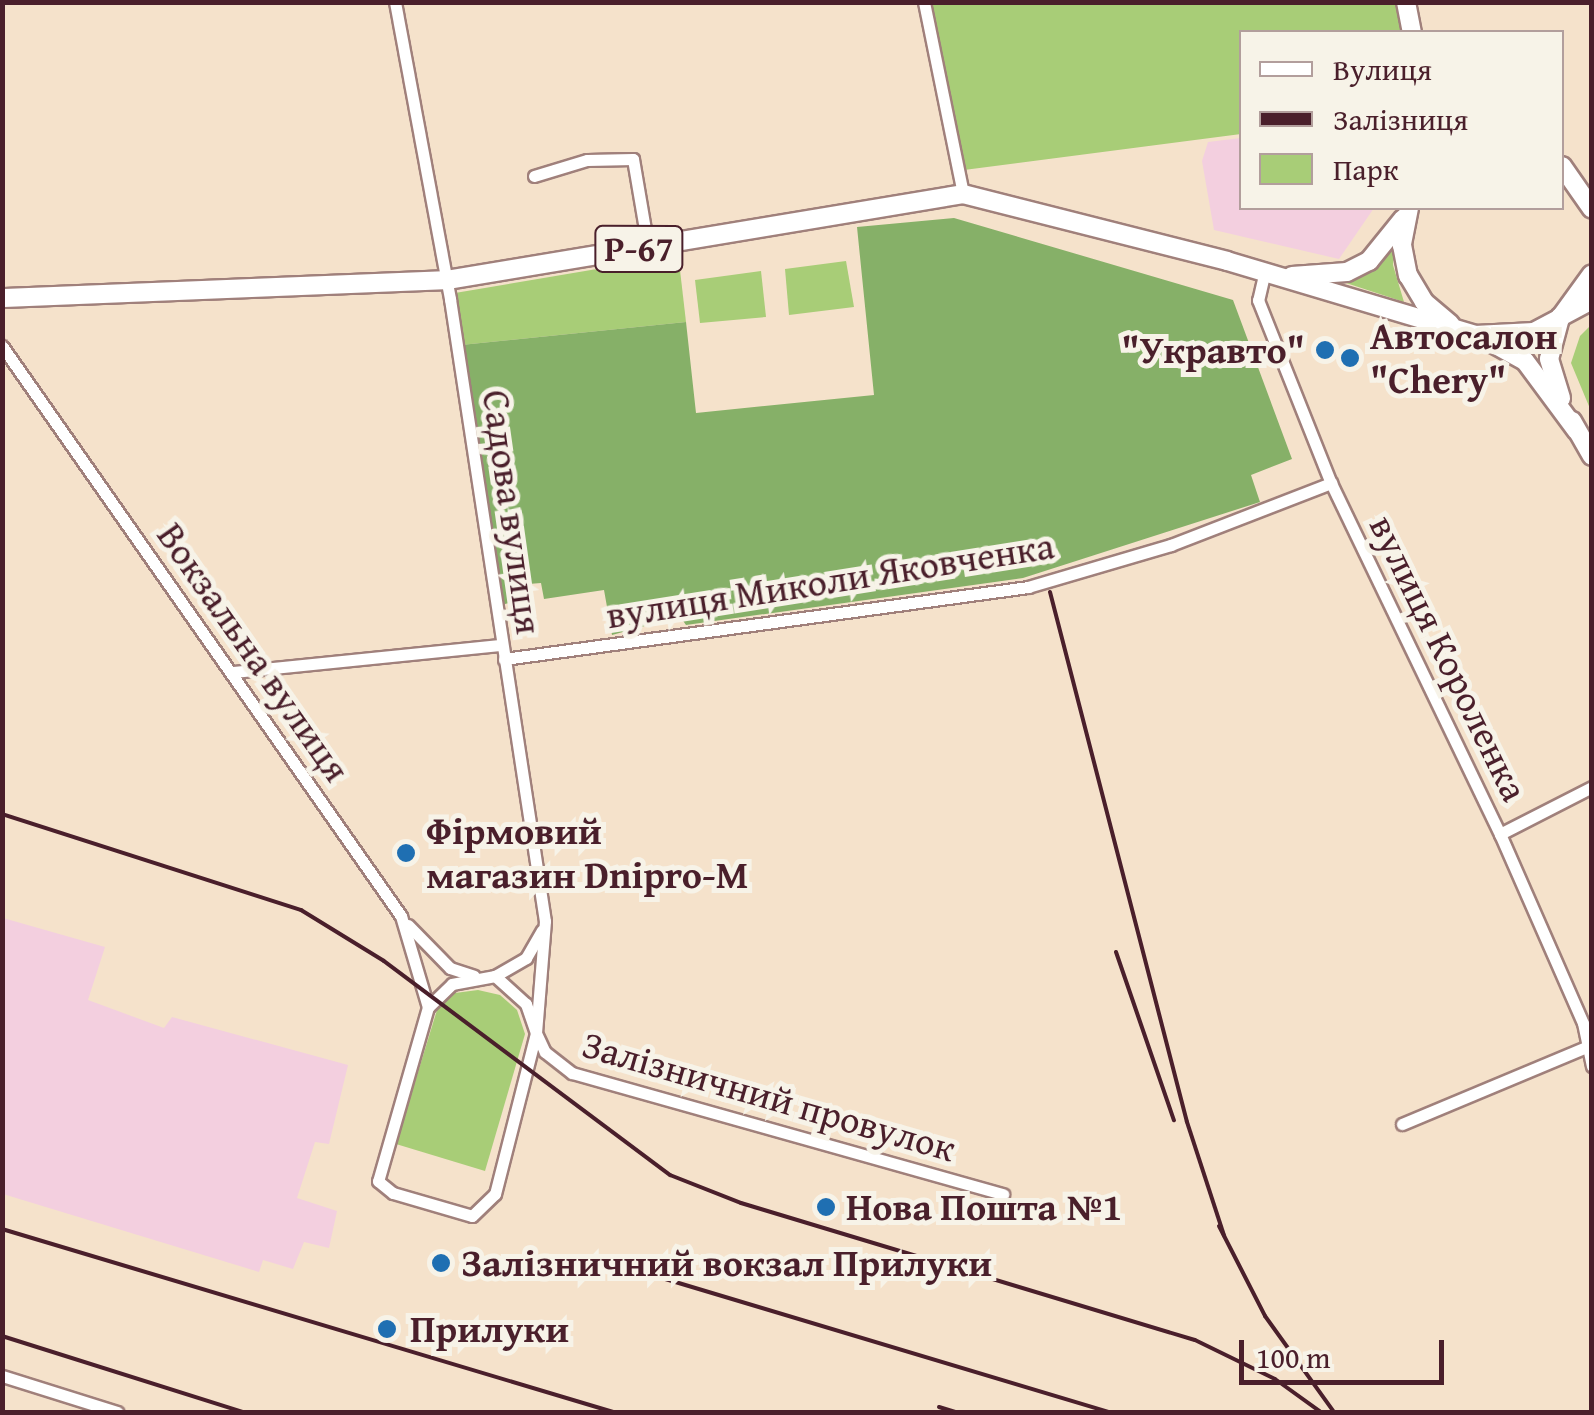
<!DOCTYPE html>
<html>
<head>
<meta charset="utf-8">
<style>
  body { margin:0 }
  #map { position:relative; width:1594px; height:1415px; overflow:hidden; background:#f5e2cb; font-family:"Gentium Book Plus",serif }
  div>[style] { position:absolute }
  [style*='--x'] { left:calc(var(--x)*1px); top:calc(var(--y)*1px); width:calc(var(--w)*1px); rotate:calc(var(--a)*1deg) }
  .built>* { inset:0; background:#f3cfdf }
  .green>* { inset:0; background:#a8cd77 }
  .forest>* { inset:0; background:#86b068 }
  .roads { filter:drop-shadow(2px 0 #a0807b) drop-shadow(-2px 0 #a0807b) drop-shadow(0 2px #a0807b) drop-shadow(0 -2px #a0807b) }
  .street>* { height:11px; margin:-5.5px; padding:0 5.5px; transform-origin:5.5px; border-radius:5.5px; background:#fff }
  .secondary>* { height:18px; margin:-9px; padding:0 9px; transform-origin:9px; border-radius:9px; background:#fff }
  .primary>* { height:18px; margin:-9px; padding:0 9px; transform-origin:9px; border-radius:9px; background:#fff }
  .rail>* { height:4px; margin:-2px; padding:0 2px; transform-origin:2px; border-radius:2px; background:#4a1f2b }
  .dots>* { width:28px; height:28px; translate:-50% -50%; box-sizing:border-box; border:5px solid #f7f3e8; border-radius:50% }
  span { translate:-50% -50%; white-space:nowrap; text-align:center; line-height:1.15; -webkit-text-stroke:10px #f7f3e8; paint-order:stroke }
  .shield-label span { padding:2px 8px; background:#f7f3e8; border:2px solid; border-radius:8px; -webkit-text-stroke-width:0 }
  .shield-label { font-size:35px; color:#4a1f2b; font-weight:700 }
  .poi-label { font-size:38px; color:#4a1f2b; font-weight:700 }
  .left { translate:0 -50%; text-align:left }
  .right { translate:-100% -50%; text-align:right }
  .street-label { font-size:38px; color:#4a1f2b }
  .frame { position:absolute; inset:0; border:5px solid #4a1f2b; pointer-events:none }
  .legend { position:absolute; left:1239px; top:30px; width:325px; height:180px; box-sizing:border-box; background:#f7f3e8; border:2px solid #b29e9c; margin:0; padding:12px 18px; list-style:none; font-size:30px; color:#4a1f2b }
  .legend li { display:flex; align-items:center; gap:20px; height:50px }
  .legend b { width:50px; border:2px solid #b29e9c }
  .scale { position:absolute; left:1239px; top:1340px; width:205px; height:45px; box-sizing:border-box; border:5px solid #4a1f2b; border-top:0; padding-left:12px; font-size:30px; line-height:35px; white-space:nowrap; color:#4a1f2b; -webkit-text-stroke:8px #f7f3e8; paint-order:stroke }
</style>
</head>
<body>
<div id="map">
  <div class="built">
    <div style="clip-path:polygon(1241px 138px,1242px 208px,1374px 208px,1339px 259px,1214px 230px,1202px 161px,1208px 142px)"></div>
    <div style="clip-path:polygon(3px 918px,105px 947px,88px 1000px,164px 1028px,172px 1017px,348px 1065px,329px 1144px,315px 1142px,297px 1198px,337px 1211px,329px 1248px,304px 1242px,293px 1269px,263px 1260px,259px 1272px,3px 1194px)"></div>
  </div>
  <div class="green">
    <div style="clip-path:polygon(932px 3px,1395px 3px,1401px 32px,1242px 32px,1241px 134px,964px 170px)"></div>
    <div style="clip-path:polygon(1395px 246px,1393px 265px,1404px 302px,1340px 281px,1371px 268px)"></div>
    <div style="clip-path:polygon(668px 257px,680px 270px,686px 322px,461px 345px,455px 293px)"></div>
    <div style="clip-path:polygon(846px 261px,854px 307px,789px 315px,785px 269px)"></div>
    <div style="clip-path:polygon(761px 271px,766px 317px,700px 323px,695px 280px)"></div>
    <div style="clip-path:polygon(1591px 325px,1591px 411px,1571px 363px,1580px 336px)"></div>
    <div style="clip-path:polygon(478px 990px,500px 995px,517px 1010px,525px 1034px,485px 1171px,396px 1144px,437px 1010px,455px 993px)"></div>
  </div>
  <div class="forest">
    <div style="clip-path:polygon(954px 218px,1233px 300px,1292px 459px,1251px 475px,1260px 502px,1023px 578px,686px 625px,670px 602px,656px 623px,612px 635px,604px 590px,544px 599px,541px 583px,516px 585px,517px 601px,501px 605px,461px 345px,686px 322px,696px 413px,874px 395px,857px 227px)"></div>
  </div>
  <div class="roads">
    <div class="street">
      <div style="--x:395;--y:2;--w:302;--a:79.5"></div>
      <div style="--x:450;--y:299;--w:629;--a:81.32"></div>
      <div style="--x:545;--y:921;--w:112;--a:94.6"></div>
      <div style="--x:536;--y:1033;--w:21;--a:65"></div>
      <div style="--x:545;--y:1052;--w:34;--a:38"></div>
      <div style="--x:572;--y:1073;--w:448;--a:15.7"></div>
      <div style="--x:924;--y:2;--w:196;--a:78.5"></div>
      <div style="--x:534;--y:176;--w:55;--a:-16.8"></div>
      <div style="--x:587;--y:160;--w:46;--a:-1.2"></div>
      <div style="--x:633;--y:159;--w:89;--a:80.3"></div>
      <div style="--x:1264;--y:275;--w:26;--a:103"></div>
      <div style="--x:1258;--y:300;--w:197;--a:68.3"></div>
      <div style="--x:1331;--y:483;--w:390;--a:64.3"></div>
      <div style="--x:1500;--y:834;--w:206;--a:66.3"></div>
      <div style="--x:1583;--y:1023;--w:44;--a:78.2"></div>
      <div style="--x:2;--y:346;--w:696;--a:55.01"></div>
      <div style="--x:401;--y:916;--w:95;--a:73.5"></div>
      <div style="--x:428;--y:1007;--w:181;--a:106"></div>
      <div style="--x:378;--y:1181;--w:19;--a:39"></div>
      <div style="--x:393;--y:1193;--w:82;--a:16.2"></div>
      <div style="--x:472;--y:1216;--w:32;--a:-44"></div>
      <div style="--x:495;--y:1194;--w:166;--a:-75.7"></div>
      <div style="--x:536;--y:1033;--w:31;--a:-109"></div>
      <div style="--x:526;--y:1004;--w:42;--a:-137.9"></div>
      <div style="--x:495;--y:976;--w:44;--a:169.5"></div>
      <div style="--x:452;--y:984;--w:33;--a:136"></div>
      <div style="--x:504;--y:659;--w:529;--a:-7.82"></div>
      <div style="--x:1028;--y:587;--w:149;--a:-16.4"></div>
      <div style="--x:1171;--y:545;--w:172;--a:-21.2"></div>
      <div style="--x:234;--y:672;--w:269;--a:-5.8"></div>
      <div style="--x:1500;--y:834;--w:103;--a:-27.1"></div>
      <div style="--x:408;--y:925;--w:60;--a:45.7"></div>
      <div style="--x:450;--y:968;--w:25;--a:18"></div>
      <div style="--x:495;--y:976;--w:36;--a:-30"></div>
      <div style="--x:526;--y:958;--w:32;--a:-60"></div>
      <div style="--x:1402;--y:1124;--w:199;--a:-22.7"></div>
      <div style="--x:2;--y:1376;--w:121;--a:17.4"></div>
    </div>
    <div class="secondary">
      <div style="--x:1406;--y:2;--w:31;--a:79"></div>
      <div style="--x:1560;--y:317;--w:36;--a:-28"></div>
    </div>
    <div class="primary">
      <div style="--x:1562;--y:166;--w:52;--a:55.1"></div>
      <div style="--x:1409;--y:208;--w:38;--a:101"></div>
      <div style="--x:1402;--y:245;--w:31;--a:79"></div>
      <div style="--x:1408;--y:275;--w:31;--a:59"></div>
      <div style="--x:1424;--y:302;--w:34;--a:40"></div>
      <div style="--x:1292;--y:276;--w:55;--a:-4.2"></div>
      <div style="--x:1347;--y:272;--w:25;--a:-27"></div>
      <div style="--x:1369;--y:261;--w:54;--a:-51"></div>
      <div style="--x:2;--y:298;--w:445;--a:-2.3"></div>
      <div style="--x:447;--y:280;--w:523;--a:-9.46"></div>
      <div style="--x:963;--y:194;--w:272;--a:14.2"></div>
      <div style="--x:1227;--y:261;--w:259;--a:16.6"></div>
      <div style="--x:1475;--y:335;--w:59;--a:-2.9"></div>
      <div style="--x:1534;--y:332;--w:30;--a:-28"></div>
      <div style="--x:1560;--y:318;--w:54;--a:-54"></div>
      <div style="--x:1560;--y:318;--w:42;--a:105"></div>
      <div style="--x:1549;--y:359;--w:41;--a:72.9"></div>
      <div style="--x:1487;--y:340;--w:43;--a:28.9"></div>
      <div style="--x:1525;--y:361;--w:87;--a:53.4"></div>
      <div style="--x:1572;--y:421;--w:40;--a:60.3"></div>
    </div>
  </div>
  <div class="rail">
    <div style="--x:1050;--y:592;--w:547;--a:75.51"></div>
    <div style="--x:1187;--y:1122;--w:119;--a:71.9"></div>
    <div style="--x:2;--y:814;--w:314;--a:17.8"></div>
    <div style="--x:301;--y:910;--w:97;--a:31.6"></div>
    <div style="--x:384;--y:961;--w:357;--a:36.8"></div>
    <div style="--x:670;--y:1175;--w:76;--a:21.5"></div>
    <div style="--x:741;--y:1203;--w:474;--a:16.8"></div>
    <div style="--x:1195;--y:1340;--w:89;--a:26"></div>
    <div style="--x:1275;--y:1379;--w:57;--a:35.7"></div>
    <div style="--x:1116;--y:952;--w:178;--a:71"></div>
    <div style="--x:1219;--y:1226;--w:101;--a:62.9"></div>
    <div style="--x:1265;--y:1316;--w:118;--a:54.3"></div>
    <div style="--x:2;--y:1229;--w:638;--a:16.67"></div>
    <div style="--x:662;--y:1278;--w:466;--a:16.7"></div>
    <div style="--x:2;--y:1336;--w:253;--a:17.5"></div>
    <div style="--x:939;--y:1407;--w:17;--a:17"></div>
  </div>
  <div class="dots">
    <div style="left:1325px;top:350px;background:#1f6fb2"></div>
    <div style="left:1350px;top:358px;background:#1f6fb2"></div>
    <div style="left:406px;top:853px;background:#1f6fb2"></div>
    <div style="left:826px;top:1207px;background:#1f6fb2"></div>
    <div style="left:441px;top:1263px;background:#1f6fb2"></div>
    <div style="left:387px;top:1329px;background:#1f6fb2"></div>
  </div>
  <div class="shield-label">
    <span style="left:639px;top:249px">Р-67</span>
  </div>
  <div class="poi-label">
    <span class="left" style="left:1370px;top:358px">Автосалон<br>"Chery"</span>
    <span class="right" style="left:1305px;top:350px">"Укравто"</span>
    <span class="left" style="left:426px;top:853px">Фірмовий<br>магазин Dnipro-M</span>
    <span class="left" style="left:846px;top:1207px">Нова Пошта №1</span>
    <span class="left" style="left:461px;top:1263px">Залізничний вокзал Прилуки</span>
    <span class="left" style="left:410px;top:1329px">Прилуки</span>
  </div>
  <div class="street-label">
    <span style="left:513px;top:512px;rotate:82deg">Садова вулиця</span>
    <span style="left:830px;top:580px;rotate:-9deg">вулиця Миколи Яковченка</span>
    <span style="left:254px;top:652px;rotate:55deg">Вокзальна вулиця</span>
    <span style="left:1449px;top:658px;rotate:64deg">вулиця Короленка</span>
    <span style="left:769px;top:1096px;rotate:16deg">Залізничний провулок</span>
  </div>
  <div class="frame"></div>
  <ul class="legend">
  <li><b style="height:12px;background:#fff"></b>Вулиця</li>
  <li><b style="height:12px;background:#4a1f2b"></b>Залізниця</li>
  <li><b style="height:28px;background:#a8cd77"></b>Парк</li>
  </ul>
  <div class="scale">100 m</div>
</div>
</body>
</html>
